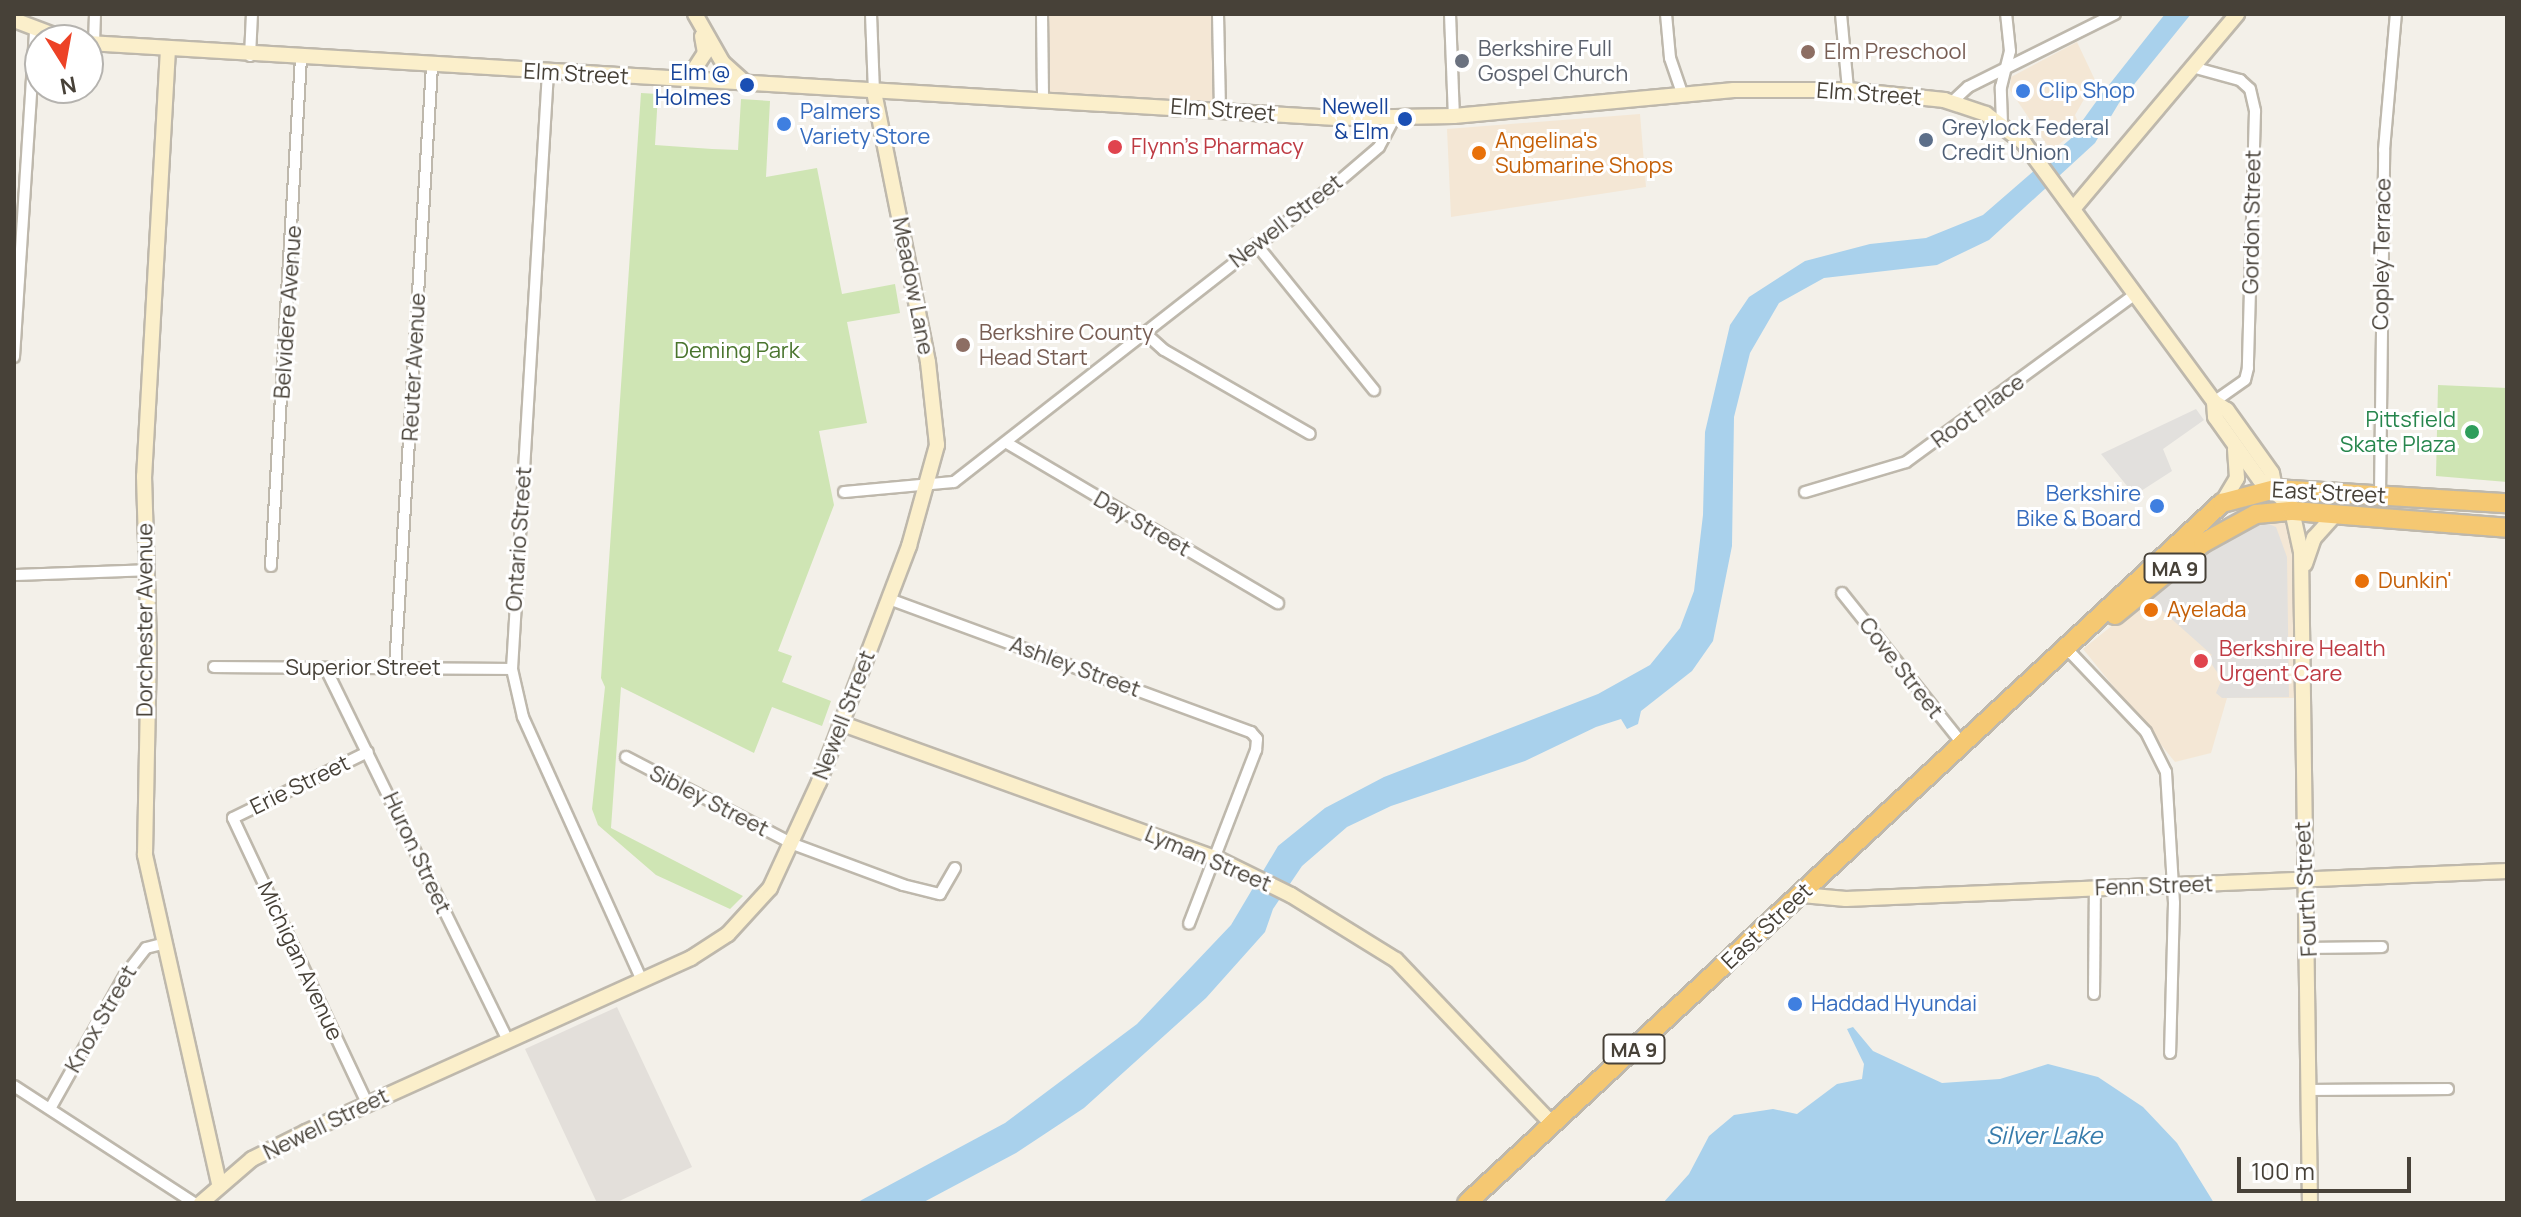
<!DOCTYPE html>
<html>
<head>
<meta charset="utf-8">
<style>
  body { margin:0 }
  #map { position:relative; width:2521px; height:1217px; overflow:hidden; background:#f3f0e9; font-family:Manrope,sans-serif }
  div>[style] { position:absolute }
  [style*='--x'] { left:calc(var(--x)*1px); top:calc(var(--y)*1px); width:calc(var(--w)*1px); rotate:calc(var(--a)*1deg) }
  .commercial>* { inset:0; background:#f4e7d5 }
  .industrial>* { inset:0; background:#e3dfda }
  .green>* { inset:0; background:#cfe5b4 }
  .parking>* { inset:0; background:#e2e0dd }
  .water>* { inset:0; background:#a9d1ec }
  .roads { filter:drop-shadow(2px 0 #beb8ac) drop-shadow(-2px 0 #beb8ac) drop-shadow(0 2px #beb8ac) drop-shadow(0 -2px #beb8ac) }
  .street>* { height:10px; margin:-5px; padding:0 5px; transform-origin:5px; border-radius:5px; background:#fff }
  .secondary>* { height:14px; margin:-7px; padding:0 7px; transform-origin:7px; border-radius:7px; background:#fbefcb }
  .highway>* { height:18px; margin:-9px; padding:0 9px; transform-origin:9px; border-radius:9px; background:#f5c872 }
  .dots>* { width:22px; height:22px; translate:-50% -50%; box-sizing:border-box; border:4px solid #fff; border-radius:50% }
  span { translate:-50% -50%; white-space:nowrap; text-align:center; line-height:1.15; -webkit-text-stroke:6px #fff; paint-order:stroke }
  .shield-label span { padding:2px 6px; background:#fff; border:2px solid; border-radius:6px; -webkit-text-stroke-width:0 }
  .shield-label { font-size:20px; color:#474138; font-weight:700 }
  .worship-label { font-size:22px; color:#5b616d }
  .left { translate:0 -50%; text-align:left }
  .education-label { font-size:22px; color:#785e54 }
  .transit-label { font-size:22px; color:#164399 }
  .right { translate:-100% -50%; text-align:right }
  .street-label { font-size:22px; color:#474138 }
  .shop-label { font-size:22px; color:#366cbe }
  .service-label { font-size:22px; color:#4e5e75 }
  .food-label { font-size:22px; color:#c56008 }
  .health-label { font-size:22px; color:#be3a42 }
  .park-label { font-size:22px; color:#4a752e }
  .leisure-label { font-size:22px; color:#27864d }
  .water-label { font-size:24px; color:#377cac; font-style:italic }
  .frame { position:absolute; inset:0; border:16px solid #474138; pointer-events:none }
  .north { position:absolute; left:24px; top:24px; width:80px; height:80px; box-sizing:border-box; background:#fff; border:2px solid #b5b3af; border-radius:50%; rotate:169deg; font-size:22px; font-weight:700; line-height:32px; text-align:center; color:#474138 }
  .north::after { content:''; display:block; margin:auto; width:28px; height:36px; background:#ed4226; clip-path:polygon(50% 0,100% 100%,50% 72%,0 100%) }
  .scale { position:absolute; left:2237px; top:1157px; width:174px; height:36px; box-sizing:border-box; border:4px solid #474138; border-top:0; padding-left:10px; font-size:24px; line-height:28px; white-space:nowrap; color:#474138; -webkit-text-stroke:6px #fff; paint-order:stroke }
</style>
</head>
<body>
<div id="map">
  <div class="commercial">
    <div style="clip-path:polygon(1047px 14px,1212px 14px,1213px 102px,1049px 93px)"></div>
    <div style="clip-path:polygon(2077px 42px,2095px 80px,2075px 115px,2080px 127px,2051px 151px,2010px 90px,2011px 77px)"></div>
    <div style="clip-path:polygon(1640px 114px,1646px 187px,1451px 217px,1447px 129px)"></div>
    <div style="clip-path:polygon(2269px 517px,2291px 523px,2296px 698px,2227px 698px,2211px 753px,2175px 762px,2083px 649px,2229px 532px)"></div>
  </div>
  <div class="industrial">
    <div style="clip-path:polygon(617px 1007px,692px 1167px,615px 1203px,597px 1203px,525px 1049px)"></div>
  </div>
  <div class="green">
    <div style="clip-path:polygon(641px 93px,658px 94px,655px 145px,712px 149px,738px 150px,741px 99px,770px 101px,766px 177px,817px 168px,842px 294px,895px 284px,900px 313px,847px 322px,867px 423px,819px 431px,834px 505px,778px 651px,792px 656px,782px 682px,831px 701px,822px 726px,772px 707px,754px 753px,621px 687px,611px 828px,743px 896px,730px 909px,656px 875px,598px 825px,592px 809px,605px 687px,601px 678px)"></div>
    <div style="clip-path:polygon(2438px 385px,2507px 388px,2507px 482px,2436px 476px)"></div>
  </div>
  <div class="parking">
    <div style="clip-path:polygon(2196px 409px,2204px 420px,2163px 449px,2172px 471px,2141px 491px,2132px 492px,2101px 454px)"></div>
    <div style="clip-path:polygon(2264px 522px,2276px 527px,2287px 557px,2289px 697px,2222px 698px,2216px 693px,2222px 679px,2208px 659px,2212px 655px,2149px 599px,2176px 569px,2252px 523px)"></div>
  </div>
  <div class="water">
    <div style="clip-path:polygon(2165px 14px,2191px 14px,2119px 103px,2095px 143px,1989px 240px,1937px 265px,1824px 278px,1779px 303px,1750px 353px,1734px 417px,1732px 546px,1713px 641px,1692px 671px,1641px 711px,1638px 724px,1627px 729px,1621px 719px,1596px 727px,1525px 761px,1391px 806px,1347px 827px,1302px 866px,1273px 909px,1265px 932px,1206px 998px,1084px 1108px,1016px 1153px,922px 1203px,856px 1203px,1005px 1123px,1137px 1024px,1231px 925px,1278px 846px,1325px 808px,1384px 777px,1598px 694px,1650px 665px,1680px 628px,1694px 591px,1703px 515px,1705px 432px,1730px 325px,1749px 297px,1805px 261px,1870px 244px,1926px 238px,1983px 215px,2083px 128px,2080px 124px,2101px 95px)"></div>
    <div style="clip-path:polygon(1853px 1027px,1873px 1051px,1942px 1083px,2000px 1079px,2048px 1064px,2098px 1077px,2143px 1107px,2177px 1143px,2214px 1203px,1663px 1203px,1689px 1174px,1709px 1136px,1734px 1115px,1773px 1109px,1797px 1114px,1837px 1084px,1862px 1079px,1864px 1064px,1847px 1029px)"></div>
  </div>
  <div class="roads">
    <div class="street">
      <div style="--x:871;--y:14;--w:77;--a:87.8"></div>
      <div style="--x:1042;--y:14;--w:85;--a:89.3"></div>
      <div style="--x:1218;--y:14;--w:96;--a:88.8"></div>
      <div style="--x:1450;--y:14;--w:102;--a:87.8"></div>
      <div style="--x:1666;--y:14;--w:44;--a:84.8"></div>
      <div style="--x:1670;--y:58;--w:39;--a:71"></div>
      <div style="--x:1841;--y:14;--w:76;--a:84.7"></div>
      <div style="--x:94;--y:43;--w:29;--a:-88"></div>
      <div style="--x:250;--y:56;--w:42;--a:-87.3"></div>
      <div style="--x:2192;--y:67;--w:50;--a:15.2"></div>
      <div style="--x:2240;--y:80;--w:13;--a:42"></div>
      <div style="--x:2250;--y:89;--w:23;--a:77"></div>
      <div style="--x:2255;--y:111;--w:257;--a:91.6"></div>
      <div style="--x:2248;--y:368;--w:12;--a:104"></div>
      <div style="--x:2245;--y:380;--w:38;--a:145"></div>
      <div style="--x:548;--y:72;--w:598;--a:93.45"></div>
      <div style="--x:512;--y:669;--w:49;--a:77.1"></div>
      <div style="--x:523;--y:717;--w:289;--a:65.7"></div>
      <div style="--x:1952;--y:102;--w:22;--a:-43"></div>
      <div style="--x:1968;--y:87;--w:164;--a:-26.4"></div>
      <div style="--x:2002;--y:124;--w:37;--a:-92"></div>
      <div style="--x:2001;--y:87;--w:37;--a:-76"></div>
      <div style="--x:2010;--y:51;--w:37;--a:-96"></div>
      <div style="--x:1256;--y:244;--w:188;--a:51.1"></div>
      <div style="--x:1145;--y:333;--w:25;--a:42"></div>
      <div style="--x:1164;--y:350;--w:168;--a:29.9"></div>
      <div style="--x:14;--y:357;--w:329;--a:-86.3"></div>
      <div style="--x:1007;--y:443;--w:315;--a:30.6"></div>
      <div style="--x:844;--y:492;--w:110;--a:-5.2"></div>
      <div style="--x:954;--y:482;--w:486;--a:-38"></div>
      <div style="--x:1337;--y:183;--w:55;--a:-40.6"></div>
      <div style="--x:1379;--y:147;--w:32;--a:-62"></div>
      <div style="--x:1805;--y:492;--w:105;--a:-16.5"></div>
      <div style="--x:1906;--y:462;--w:281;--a:-36.2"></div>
      <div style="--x:2380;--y:495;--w:345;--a:-89.3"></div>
      <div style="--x:2384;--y:150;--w:137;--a:-85"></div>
      <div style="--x:271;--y:566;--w:509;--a:-86.62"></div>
      <div style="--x:14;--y:575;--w:134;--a:-2.1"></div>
      <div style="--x:1842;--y:593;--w:191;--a:51.4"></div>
      <div style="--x:889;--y:599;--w:386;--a:20.2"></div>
      <div style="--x:1251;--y:732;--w:9;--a:49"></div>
      <div style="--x:1257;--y:739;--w:11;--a:95"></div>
      <div style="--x:1256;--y:750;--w:186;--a:111.1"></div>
      <div style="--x:2068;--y:650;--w:113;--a:46.4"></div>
      <div style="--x:2146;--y:732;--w:45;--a:63.4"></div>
      <div style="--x:2166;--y:772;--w:131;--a:86.5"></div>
      <div style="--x:2174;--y:903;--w:150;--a:91.5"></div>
      <div style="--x:214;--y:667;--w:298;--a:0.4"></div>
      <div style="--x:395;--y:668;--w:603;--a:-86.48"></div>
      <div style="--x:326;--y:669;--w:411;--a:63.9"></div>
      <div style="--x:626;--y:757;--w:188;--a:27.5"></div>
      <div style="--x:793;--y:844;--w:117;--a:20.4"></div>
      <div style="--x:903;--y:885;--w:38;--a:14"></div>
      <div style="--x:940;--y:894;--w:30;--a:-60"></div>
      <div style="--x:2310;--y:948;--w:72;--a:-0.8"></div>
      <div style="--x:2094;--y:994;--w:106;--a:-89.5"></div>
      <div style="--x:14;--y:1086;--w:215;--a:33"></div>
      <div style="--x:2310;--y:1090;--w:138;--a:-0.4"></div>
      <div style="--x:367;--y:1103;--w:315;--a:-115.2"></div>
      <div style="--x:233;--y:818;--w:150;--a:-26.1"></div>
      <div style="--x:51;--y:1107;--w:151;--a:-60.7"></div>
      <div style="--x:125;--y:975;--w:34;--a:-52"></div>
      <div style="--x:146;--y:948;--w:16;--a:-14"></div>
    </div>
    <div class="secondary">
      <div style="--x:695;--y:14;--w:56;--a:60.3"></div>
      <div style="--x:723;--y:63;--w:30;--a:42"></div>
      <div style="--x:14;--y:20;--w:57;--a:20.7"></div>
      <div style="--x:88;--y:43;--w:1250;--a:3.44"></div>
      <div style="--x:1336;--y:118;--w:118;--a:-1"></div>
      <div style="--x:1454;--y:116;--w:281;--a:-5.3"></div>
      <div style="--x:1734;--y:90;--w:114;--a:0"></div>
      <div style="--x:1848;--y:90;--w:97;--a:5.9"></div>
      <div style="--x:1944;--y:100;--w:44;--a:18.4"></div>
      <div style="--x:1986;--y:114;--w:48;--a:37.3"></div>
      <div style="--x:2024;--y:143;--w:321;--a:53.7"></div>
      <div style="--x:2214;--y:402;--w:15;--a:32"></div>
      <div style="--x:2227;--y:410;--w:77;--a:54.5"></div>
      <div style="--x:2272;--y:473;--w:16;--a:79"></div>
      <div style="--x:168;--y:49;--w:428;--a:93.2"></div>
      <div style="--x:144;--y:476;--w:170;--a:88.3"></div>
      <div style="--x:149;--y:646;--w:209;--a:91.1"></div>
      <div style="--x:145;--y:855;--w:336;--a:77.3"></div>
      <div style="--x:688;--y:79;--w:31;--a:-57"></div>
      <div style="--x:705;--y:53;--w:17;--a:-100"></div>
      <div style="--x:2073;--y:209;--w:255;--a:-49.9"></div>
      <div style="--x:2214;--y:402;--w:15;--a:86"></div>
      <div style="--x:2215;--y:417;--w:77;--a:54.5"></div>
      <div style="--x:2260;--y:480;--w:40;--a:40"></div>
      <div style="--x:2291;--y:506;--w:47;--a:77.7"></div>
      <div style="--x:2301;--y:552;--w:651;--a:89.21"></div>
      <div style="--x:2222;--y:503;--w:29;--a:-59"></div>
      <div style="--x:2237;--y:478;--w:29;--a:-94"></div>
      <div style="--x:2305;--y:564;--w:28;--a:-71"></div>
      <div style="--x:2314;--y:538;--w:30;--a:-48"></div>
      <div style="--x:840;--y:723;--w:402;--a:19.8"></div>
      <div style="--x:1218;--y:859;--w:81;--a:26.3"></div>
      <div style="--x:1291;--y:895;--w:123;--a:31.8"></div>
      <div style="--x:1396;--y:960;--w:226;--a:46.4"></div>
      <div style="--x:1802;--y:895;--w:44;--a:5.2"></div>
      <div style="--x:1846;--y:899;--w:662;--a:-2.43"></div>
      <div style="--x:201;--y:1203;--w:67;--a:-40.8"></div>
      <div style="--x:252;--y:1159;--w:60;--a:-26.6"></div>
      <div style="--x:306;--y:1132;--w:422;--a:-24.3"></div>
      <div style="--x:691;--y:958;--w:44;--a:-33"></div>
      <div style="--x:728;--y:934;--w:62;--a:-47.6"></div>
      <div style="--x:770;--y:888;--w:117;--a:-65.2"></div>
      <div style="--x:819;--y:782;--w:253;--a:-69.1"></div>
      <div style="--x:909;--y:546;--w:105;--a:-74.5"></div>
      <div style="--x:937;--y:445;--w:83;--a:-96.2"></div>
      <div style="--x:928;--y:362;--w:276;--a:-101.3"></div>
    </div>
    <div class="highway">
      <div style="--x:2115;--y:615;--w:114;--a:-39.3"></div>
      <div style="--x:2203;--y:543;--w:60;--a:-28.7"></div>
      <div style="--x:2256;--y:514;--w:37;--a:-5"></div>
      <div style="--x:2293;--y:511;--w:215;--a:4.5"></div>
      <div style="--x:1467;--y:1203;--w:1030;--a:-42.84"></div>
      <div style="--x:2222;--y:503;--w:55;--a:-14.8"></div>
      <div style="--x:2275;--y:489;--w:232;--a:3.5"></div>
    </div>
  </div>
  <div class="dots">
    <div style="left:1808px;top:52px;background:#8d6e63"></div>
    <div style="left:1462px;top:61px;background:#6b7280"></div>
    <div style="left:747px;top:85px;background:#1a4fb4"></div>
    <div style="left:2023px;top:91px;background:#3f7fe0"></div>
    <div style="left:1405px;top:119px;background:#1a4fb4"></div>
    <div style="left:784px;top:124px;background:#3f7fe0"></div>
    <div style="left:1926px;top:140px;background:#5c6f8a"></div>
    <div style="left:1115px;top:147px;background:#e0444e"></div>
    <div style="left:1479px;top:153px;background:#e8710a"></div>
    <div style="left:963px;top:345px;background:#8d6e63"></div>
    <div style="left:2472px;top:432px;background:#2e9e5b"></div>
    <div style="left:2157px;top:506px;background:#3f7fe0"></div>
    <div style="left:2362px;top:581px;background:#e8710a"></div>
    <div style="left:2151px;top:610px;background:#e8710a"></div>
    <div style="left:2201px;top:661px;background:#e0444e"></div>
    <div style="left:1795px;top:1004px;background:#3f7fe0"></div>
  </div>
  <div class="shield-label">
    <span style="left:2175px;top:568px">MA 9</span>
    <span style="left:1634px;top:1049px">MA 9</span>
  </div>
  <div class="worship-label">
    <span class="left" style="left:1478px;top:61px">Berkshire Full<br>Gospel Church</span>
  </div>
  <div class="education-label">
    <span class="left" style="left:1824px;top:52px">Elm Preschool</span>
    <span class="left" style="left:979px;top:345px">Berkshire County<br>Head Start</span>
  </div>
  <div class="transit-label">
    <span class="right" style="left:731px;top:85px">Elm @<br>Holmes</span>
    <span class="right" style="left:1389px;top:119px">Newell<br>&amp; Elm</span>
  </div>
  <div class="street-label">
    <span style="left:576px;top:74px;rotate:3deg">Elm Street</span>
    <span style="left:1869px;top:94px;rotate:4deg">Elm Street</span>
    <span style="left:1223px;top:110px;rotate:4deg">Elm Street</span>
    <span style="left:1286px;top:221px;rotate:-38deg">Newell Street</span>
    <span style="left:2252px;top:222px;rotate:-89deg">Gordon Street</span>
    <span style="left:2382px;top:254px;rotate:-89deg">Copley Terrace</span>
    <span style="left:913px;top:286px;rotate:79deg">Meadow Lane</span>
    <span style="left:288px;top:312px;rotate:-86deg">Belvidere Avenue</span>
    <span style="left:414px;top:367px;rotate:-87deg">Reuter Avenue</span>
    <span style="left:1978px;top:411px;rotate:-36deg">Root Place</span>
    <span style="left:2329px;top:493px;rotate:3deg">East Street</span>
    <span style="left:1142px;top:524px;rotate:30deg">Day Street</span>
    <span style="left:519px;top:539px;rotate:-86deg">Ontario Street</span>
    <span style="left:145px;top:620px;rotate:-90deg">Dorchester Avenue</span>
    <span style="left:1075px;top:667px;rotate:20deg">Ashley Street</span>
    <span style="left:363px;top:668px">Superior Street</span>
    <span style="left:1901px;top:668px;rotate:52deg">Cove Street</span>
    <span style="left:844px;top:715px;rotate:-69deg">Newell Street</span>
    <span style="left:300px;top:785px;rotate:-26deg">Erie Street</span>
    <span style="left:709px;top:801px;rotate:27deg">Sibley Street</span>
    <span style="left:417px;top:853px;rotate:65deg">Huron Street</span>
    <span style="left:1208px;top:859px;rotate:23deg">Lyman Street</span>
    <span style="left:2154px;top:886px;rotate:-2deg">Fenn Street</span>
    <span style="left:2306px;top:889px;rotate:-93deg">Fourth Street</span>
    <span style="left:1767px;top:926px;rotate:-43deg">East Street</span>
    <span style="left:300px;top:961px;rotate:65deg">Michigan Avenue</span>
    <span style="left:101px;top:1019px;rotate:-60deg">Knox Street</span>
    <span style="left:326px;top:1124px;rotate:-26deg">Newell Street</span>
  </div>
  <div class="shop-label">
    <span class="left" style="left:2039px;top:91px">Clip Shop</span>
    <span class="left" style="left:800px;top:124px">Palmers<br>Variety Store</span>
    <span class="right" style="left:2141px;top:506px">Berkshire<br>Bike &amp; Board</span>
    <span class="left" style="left:1811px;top:1004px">Haddad Hyundai</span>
  </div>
  <div class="service-label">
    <span class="left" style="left:1942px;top:140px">Greylock Federal<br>Credit Union</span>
  </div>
  <div class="food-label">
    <span class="left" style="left:1495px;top:153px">Angelina's<br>Submarine Shops</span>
    <span class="left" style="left:2378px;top:581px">Dunkin'</span>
    <span class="left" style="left:2167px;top:610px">Ayelada</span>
  </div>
  <div class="health-label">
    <span class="left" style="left:1131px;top:147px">Flynn's Pharmacy</span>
    <span class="left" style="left:2219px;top:661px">Berkshire Health<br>Urgent Care</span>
  </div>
  <div class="park-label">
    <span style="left:737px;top:351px">Deming Park</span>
  </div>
  <div class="leisure-label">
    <span class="right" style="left:2456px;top:432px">Pittsfield<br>Skate Plaza</span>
  </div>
  <div class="water-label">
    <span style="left:2044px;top:1135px">Silver Lake</span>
  </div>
  <div class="frame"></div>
  <div class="north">N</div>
  <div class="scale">100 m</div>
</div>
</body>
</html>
